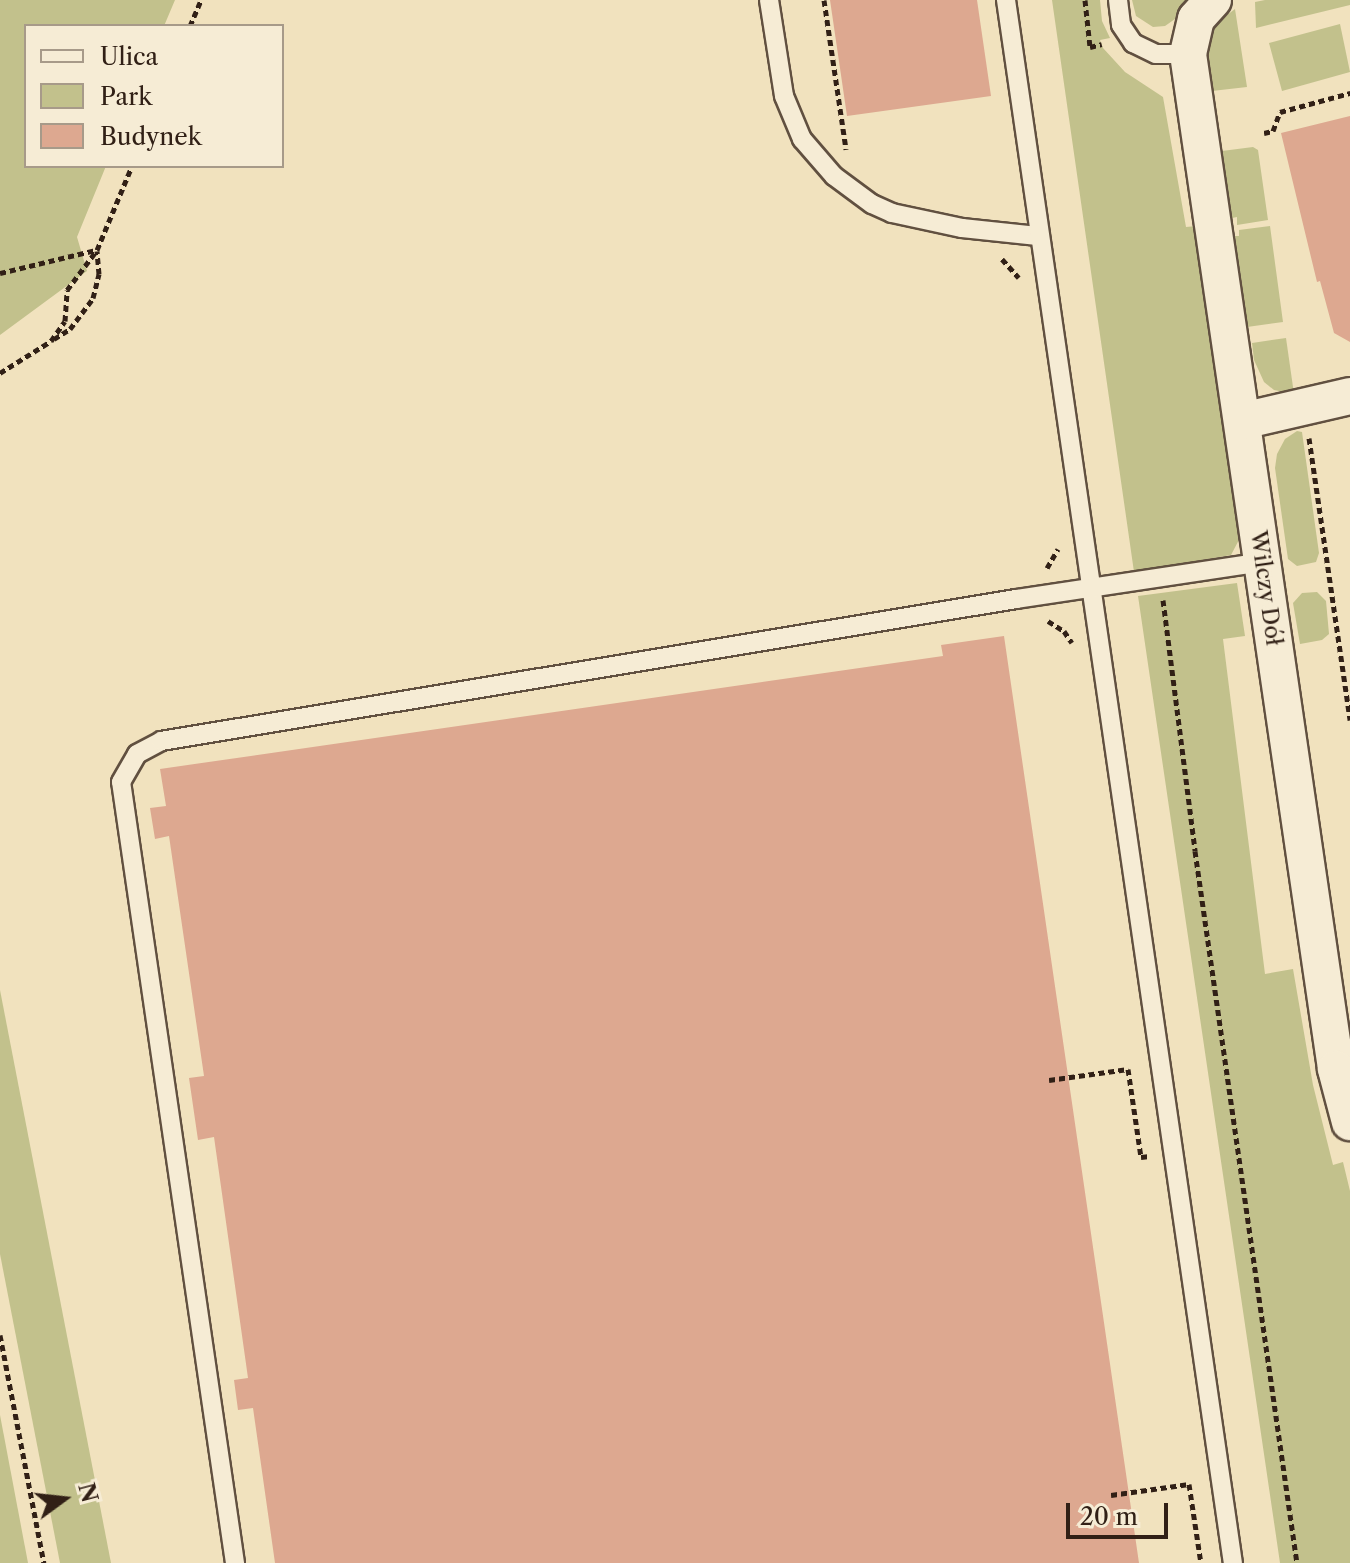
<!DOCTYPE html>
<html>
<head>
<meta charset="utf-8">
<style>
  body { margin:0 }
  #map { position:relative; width:1350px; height:1563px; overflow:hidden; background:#f1e2be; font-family:"Libre Caslon Text",serif }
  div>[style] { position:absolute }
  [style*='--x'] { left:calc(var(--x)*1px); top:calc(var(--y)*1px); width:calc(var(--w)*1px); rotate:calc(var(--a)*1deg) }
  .green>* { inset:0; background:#c2c18c }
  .building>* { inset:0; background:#dda890 }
  .path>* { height:5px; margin-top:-2.5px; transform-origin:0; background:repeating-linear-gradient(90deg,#312016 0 6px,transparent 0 10px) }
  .roads { filter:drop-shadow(2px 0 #615040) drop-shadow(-2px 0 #615040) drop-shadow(0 2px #615040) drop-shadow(0 -2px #615040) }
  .lane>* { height:18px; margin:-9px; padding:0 9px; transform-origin:9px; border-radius:9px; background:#f6ecd5 }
  .street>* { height:36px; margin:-18px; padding:0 18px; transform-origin:18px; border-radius:18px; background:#f6ecd5 }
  span { translate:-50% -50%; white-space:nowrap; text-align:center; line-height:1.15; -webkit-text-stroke:6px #f6ecd5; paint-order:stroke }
  .street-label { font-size:22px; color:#312016 }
  .legend { position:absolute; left:24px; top:24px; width:260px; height:144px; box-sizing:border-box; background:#f6ecd5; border:2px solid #a79a89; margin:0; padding:10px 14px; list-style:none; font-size:24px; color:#312016 }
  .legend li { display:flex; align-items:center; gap:16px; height:40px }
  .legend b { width:40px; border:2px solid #a79a89 }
  .north { position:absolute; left:24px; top:1459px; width:80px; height:80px; -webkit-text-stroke:6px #f6ecd5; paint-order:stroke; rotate:75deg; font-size:22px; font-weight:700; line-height:32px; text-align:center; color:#312016 }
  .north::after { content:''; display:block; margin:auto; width:28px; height:36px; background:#312016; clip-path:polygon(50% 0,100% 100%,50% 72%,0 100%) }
  .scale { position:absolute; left:1066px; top:1503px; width:102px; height:36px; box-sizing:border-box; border:4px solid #312016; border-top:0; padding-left:10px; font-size:24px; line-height:28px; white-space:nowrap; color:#312016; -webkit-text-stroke:6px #f6ecd5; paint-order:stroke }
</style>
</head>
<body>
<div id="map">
  <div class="green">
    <div style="clip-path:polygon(0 0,175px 0,164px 26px,26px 26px,26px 166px,106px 166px,77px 237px,87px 271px,0 335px)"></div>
    <div style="clip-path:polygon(1052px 0,1100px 0,1102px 21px,1110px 38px,1100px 40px,1103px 48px,1125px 72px,1163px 97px,1186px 227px,1197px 226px,1241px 536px,1231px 555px,1134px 572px)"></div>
    <div style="clip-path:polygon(1132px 0,1186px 0,1175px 19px,1165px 26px,1153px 27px,1136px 16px)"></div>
    <div style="clip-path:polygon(1265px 0,1350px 0,1350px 5px,1256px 28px,1255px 2px)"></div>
    <div style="clip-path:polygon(1235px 9px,1247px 87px,1212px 91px,1207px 50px,1209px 36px,1215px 24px)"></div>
    <div style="clip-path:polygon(1340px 24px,1350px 72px,1282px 91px,1269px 43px)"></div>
    <div style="clip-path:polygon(1253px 147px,1258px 150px,1268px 220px,1237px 225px,1237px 217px,1232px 218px,1222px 151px)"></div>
    <div style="clip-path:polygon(1270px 226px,1283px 322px,1247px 327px,1235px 236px,1239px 236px,1239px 230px)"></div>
    <div style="clip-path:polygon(1286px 338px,1294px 394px,1274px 390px,1264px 382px,1254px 360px,1252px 343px)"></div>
    <div style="clip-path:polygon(1297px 431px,1302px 432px,1319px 553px,1316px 562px,1297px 566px,1288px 559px,1275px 468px,1277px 454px,1285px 439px)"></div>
    <div style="clip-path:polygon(1237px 583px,1245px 636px,1223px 639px,1265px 974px,1293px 969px,1313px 1085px,1333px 1165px,1343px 1162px,1350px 1191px,1350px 1563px,1280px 1563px,1138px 596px)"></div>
    <div style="clip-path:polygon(1317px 592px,1326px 601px,1329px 634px,1322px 640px,1300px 644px,1293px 603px,1302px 593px)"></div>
    <div style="clip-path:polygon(0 990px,111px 1563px,60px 1563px,0 1254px)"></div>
    <div style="clip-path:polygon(0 1415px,28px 1563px,0 1563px)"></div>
  </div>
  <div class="building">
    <div style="clip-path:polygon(830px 0,977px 0,991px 96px,847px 116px)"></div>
    <div style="clip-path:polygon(1350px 116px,1350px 342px,1334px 333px,1320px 281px,1317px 282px,1281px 133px)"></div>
    <div style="clip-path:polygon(1004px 636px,1139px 1563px,275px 1563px,253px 1408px,238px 1410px,234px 1380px,248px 1378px,214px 1137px,198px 1140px,189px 1078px,204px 1076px,169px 836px,155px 839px,150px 808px,166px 806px,160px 769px,943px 656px,941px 645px)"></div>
  </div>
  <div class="path">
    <div style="--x:824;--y:0;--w:151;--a:81.6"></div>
    <div style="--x:1085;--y:0;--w:47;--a:83.9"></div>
    <div style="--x:1090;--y:47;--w:12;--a:-14"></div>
    <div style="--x:190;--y:26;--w:28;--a:-67"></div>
    <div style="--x:1264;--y:133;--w:9;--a:-13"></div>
    <div style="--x:1273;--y:131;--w:20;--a:-70"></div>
    <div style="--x:1280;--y:112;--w:73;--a:-15.2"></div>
    <div style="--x:1002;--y:259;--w:25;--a:48"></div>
    <div style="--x:0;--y:273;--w:99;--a:-13.5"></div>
    <div style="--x:54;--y:339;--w:19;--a:-32"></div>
    <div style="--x:70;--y:329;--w:39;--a:-53"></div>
    <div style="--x:93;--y:298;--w:25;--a:-76"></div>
    <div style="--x:99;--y:274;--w:23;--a:-95"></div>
    <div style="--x:0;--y:373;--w:60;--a:-32.1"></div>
    <div style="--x:51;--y:341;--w:24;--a:-55"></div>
    <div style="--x:65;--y:321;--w:31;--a:-86"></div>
    <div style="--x:67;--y:290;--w:50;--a:-53.1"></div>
    <div style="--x:97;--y:250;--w:91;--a:-67.4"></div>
    <div style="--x:1309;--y:438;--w:285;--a:81.7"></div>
    <div style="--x:1047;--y:568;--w:22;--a:-60"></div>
    <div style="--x:1163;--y:600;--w:253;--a:82.7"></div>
    <div style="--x:1195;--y:851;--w:719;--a:81.85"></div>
    <div style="--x:1048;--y:621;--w:19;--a:32"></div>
    <div style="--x:1064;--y:631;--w:14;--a:56"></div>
    <div style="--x:1049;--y:1080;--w:80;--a:-7.9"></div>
    <div style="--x:1128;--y:1069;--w:89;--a:81.6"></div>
    <div style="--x:1141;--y:1157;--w:9;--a:-6"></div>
    <div style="--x:0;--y:1335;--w:232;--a:79.1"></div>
    <div style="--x:1111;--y:1495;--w:79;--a:-8"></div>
    <div style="--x:1189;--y:1484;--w:80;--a:81.4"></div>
  </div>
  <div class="roads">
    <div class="lane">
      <div style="--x:769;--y:0;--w:97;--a:81.1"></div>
      <div style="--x:784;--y:96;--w:47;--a:67.3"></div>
      <div style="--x:802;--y:139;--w:49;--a:49.1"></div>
      <div style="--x:834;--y:176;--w:47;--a:36.4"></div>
      <div style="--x:872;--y:204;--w:22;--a:24"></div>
      <div style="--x:892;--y:213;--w:72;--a:12.1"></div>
      <div style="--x:962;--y:228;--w:76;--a:6"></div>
      <div style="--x:1006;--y:0;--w:1579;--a:81.74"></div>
      <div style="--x:1118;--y:0;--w:25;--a:83"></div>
      <div style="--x:1121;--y:25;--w:22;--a:56"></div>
      <div style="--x:1133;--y:43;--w:25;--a:26"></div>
      <div style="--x:1156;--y:54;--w:32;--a:0"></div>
      <div style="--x:235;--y:1563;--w:789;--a:-98.3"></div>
      <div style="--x:121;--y:782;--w:32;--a:-60"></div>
      <div style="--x:137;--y:754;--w:27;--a:-28"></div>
      <div style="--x:161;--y:741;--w:867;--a:-9.43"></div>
      <div style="--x:1016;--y:599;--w:250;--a:-8.5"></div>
    </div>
    <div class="street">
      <div style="--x:1213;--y:0;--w:25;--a:132"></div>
      <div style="--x:1196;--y:19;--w:36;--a:103"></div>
      <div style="--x:1188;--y:54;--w:1026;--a:81.7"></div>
      <div style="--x:1336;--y:1069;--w:55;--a:75.2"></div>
      <div style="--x:1242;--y:421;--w:111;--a:-13"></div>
    </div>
  </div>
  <div class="street-label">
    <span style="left:1266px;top:588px;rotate:82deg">Wilczy Dół</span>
  </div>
  <ul class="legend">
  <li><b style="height:10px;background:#f6ecd5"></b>Ulica</li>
  <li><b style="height:22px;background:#c2c18c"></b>Park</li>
  <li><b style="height:22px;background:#dda890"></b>Budynek</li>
  </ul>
  <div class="north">N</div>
  <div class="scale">20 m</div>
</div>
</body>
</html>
